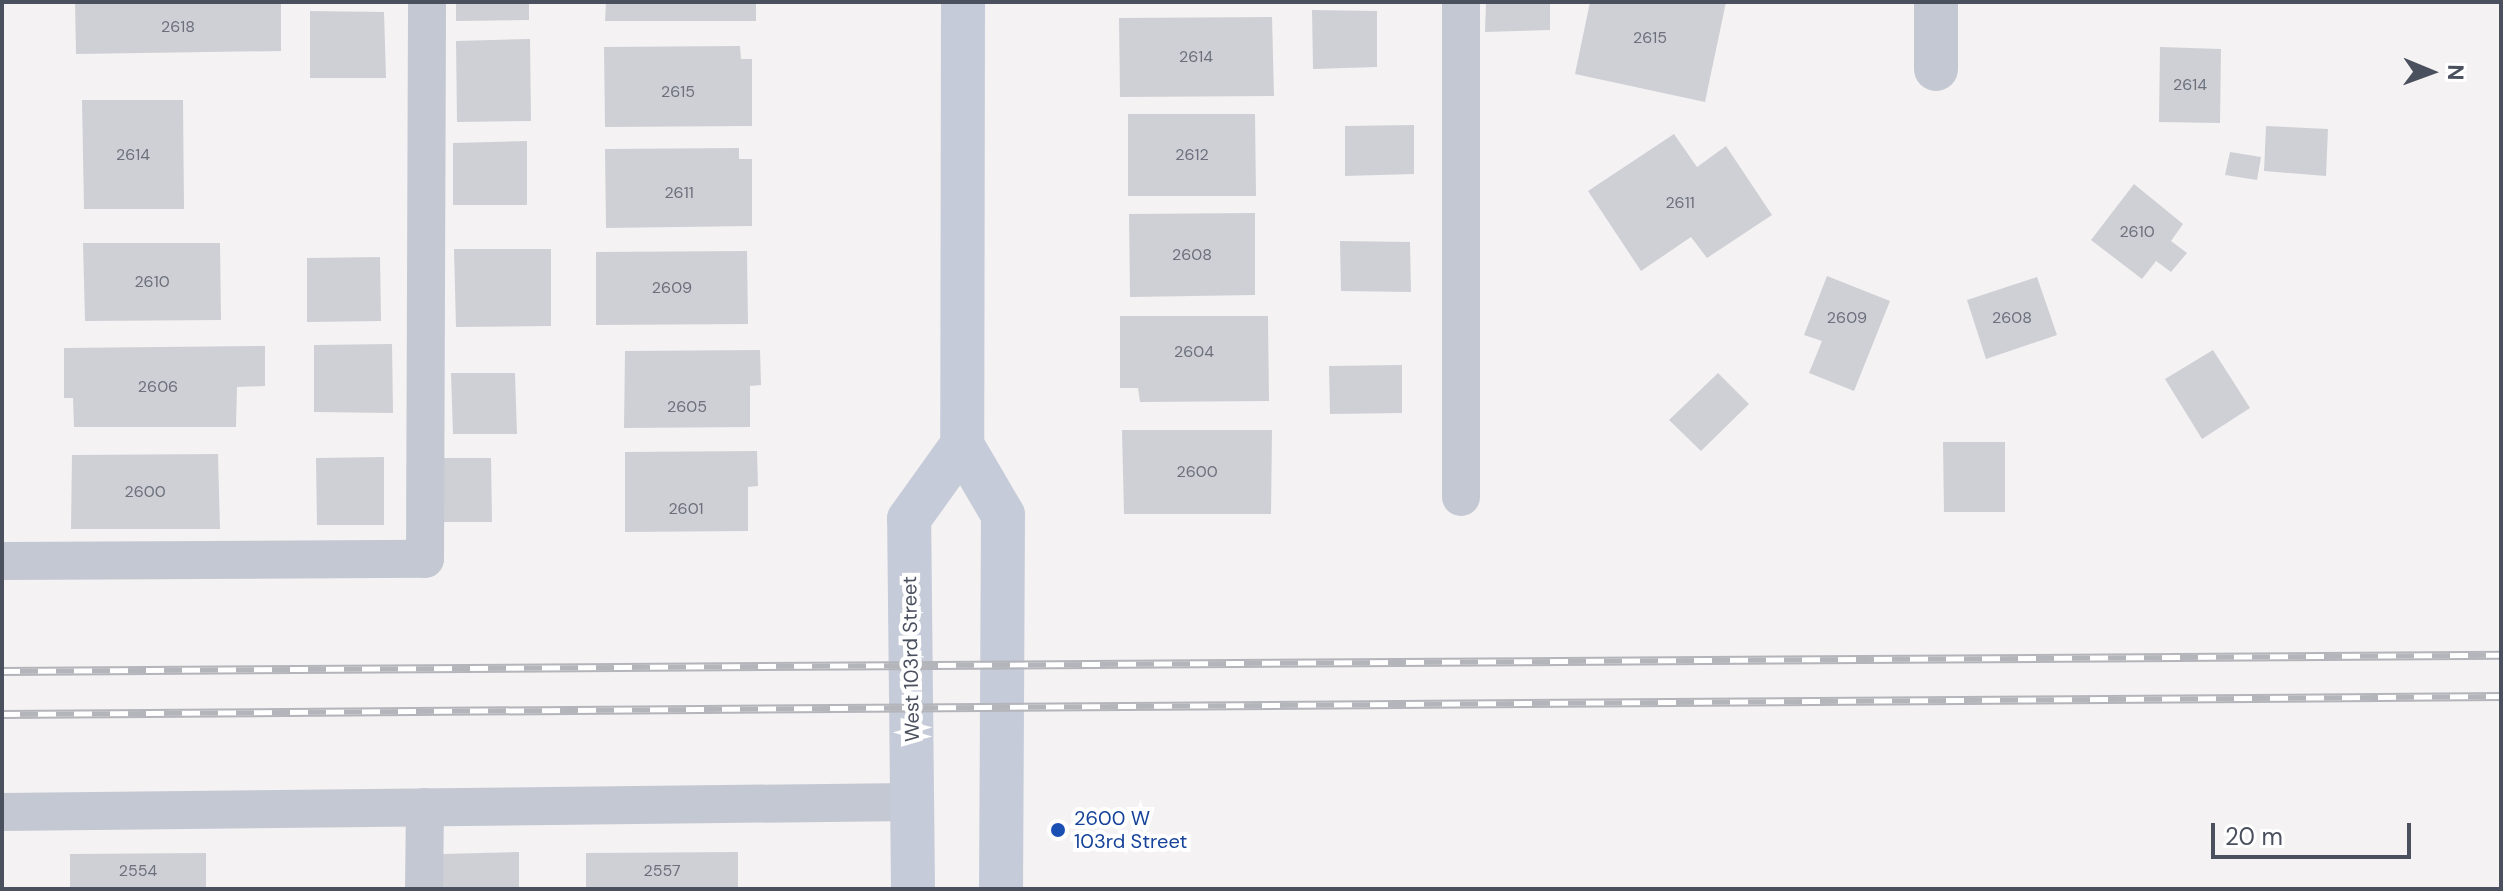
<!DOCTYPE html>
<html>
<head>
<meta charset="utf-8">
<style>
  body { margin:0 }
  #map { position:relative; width:2503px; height:891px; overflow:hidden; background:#f4f2f2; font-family:"DM Sans",sans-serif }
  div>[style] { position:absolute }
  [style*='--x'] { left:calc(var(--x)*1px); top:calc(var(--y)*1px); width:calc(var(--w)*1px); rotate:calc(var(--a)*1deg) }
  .building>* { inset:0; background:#cfd0d6 }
  .lane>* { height:38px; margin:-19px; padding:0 19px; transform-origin:19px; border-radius:19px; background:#c4c8d2 }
  .street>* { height:44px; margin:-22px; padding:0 22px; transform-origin:22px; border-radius:22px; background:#c4c8d2 }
  .secondary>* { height:44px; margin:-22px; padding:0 22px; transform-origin:22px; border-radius:22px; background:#c6cbd9 }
  .rail>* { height:9px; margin-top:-4.5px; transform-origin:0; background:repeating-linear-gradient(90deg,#fff 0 18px,#b4b5bb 0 36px); box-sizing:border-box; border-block:2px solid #b4b5bb }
  .dots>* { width:22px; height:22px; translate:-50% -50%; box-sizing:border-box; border:4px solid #fff; border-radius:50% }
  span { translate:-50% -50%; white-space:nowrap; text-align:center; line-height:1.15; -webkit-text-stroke:8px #fff; paint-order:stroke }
  .number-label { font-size:16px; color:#6b707c }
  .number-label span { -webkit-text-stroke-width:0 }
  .street-label { font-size:20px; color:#4a505e }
  .transit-label { font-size:20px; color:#164399 }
  .left { translate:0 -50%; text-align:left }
  .frame { position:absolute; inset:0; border:4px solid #4a505e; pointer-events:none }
  .north { position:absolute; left:2391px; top:32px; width:80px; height:80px; -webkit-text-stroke:6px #fff; paint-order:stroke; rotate:91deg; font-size:22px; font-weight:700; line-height:32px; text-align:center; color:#4a505e }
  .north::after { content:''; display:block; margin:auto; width:28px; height:36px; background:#4a505e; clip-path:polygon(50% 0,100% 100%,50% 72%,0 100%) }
  .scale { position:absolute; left:2211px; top:823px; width:200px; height:36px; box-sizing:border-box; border:4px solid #4a505e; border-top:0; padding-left:10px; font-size:24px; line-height:28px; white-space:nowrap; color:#4a505e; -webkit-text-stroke:6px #fff; paint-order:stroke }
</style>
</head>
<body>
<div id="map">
  <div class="building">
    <div style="clip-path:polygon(75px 2px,281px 2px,281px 51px,76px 54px)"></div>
    <div style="clip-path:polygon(456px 2px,529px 2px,529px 20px,456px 21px)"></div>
    <div style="clip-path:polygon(606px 2px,756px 2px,756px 21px,605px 21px)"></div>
    <div style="clip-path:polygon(1486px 2px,1550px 2px,1550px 30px,1485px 32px)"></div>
    <div style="clip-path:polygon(1590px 2px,1726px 2px,1705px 102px,1575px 74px)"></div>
    <div style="clip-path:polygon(1312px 10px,1377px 11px,1377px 67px,1313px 69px)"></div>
    <div style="clip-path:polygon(310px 11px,384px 12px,386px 78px,310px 78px)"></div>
    <div style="clip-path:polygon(1272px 17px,1274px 96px,1120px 97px,1119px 18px)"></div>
    <div style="clip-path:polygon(530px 39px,531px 121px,457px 122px,456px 41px)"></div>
    <div style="clip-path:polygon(740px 46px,741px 59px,752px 59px,752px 126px,605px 127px,604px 47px)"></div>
    <div style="clip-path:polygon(2160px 47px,2221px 49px,2220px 123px,2159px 122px)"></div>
    <div style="clip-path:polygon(82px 100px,183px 100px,184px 209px,84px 209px)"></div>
    <div style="clip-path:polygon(1128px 114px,1255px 114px,1256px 196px,1128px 196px)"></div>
    <div style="clip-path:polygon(1414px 125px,1414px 174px,1345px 176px,1345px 126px)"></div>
    <div style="clip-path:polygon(2266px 126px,2328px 129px,2326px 176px,2264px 171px)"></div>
    <div style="clip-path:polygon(1674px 134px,1697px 167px,1726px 146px,1772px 215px,1707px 258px,1691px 237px,1641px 271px,1588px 191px)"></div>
    <div style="clip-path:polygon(527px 141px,527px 205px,453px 205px,453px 143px)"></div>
    <div style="clip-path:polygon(739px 148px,739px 159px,752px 159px,752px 226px,606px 228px,605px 149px)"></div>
    <div style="clip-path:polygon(2230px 152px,2261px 157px,2257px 180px,2225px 175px)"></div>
    <div style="clip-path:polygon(2134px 184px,2183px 224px,2171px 241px,2187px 253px,2171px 272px,2156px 261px,2142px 279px,2091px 240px)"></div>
    <div style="clip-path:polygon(1255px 213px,1255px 295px,1130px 297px,1129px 214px)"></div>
    <div style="clip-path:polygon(1340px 241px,1410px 242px,1411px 292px,1341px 291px)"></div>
    <div style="clip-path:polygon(83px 243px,220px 243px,221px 320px,85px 321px)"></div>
    <div style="clip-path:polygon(454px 249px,551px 249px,551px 326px,456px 327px)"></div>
    <div style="clip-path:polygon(747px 251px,748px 324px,596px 325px,596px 252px)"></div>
    <div style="clip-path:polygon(380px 257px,381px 321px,307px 322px,307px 258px)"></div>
    <div style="clip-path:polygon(1827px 276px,1890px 301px,1854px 391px,1809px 373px,1822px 341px,1804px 335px)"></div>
    <div style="clip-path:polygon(2037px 277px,2057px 335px,1986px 359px,1967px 300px)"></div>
    <div style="clip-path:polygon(1120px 316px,1268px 316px,1269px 401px,1140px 402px,1138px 388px,1120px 388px)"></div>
    <div style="clip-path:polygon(392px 344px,393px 413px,314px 412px,314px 345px)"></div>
    <div style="clip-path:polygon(265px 346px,265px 386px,237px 387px,236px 427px,74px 427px,73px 398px,64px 398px,64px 348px)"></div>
    <div style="clip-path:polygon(760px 350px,761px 385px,750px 386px,750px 427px,624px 428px,625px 351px)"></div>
    <div style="clip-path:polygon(2213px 350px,2250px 408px,2202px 439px,2165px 379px)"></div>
    <div style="clip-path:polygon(1402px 365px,1402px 413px,1330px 414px,1329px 366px)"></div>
    <div style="clip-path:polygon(451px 373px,515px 373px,517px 434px,453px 434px)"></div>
    <div style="clip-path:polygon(1718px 373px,1749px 404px,1701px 451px,1669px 420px)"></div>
    <div style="clip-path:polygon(1122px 430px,1272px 430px,1271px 514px,1124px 514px)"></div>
    <div style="clip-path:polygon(1943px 442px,2005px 442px,2005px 512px,1944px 512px)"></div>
    <div style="clip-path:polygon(757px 451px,758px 486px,748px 487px,748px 531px,625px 532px,625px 452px)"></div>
    <div style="clip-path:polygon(218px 454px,220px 529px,71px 529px,72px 455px)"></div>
    <div style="clip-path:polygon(384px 457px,384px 525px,317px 525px,316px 458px)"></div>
    <div style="clip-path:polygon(443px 458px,491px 458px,492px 522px,443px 522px)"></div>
    <div style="clip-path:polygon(519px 852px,519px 889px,443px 889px,443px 854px)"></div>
    <div style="clip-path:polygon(738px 852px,738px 889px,586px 889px,586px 853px)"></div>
    <div style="clip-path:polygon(206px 853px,206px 889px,70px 889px,70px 854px)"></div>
  </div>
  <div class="lane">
    <div style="--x:1461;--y:2;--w:495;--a:90"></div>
    <div style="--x:2;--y:561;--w:423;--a:-0.3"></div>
    <div style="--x:425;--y:559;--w:557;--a:-89.79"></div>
    <div style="--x:2;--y:812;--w:910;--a:-0.63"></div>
    <div style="--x:424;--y:889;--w:82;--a:-89.3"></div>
  </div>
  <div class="street">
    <div style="--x:1936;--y:2;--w:67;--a:90"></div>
  </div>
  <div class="secondary">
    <div style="--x:963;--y:2;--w:443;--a:90.1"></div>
    <div style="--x:962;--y:445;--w:81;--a:59.6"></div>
    <div style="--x:1003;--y:515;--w:374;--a:90.3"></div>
    <div style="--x:913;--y:889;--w:370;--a:-90.6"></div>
    <div style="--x:909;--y:519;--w:91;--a:-54.4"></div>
  </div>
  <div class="rail">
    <div style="--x:2;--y:671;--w:2499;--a:-0.37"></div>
    <div style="--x:2;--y:714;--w:2499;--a:-0.41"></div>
  </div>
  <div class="dots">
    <div style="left:1058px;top:830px;background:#1a4fb4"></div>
  </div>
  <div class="number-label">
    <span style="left:178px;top:27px">2618</span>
    <span style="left:1650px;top:38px">2615</span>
    <span style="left:1196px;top:57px">2614</span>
    <span style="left:2190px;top:85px">2614</span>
    <span style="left:678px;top:92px">2615</span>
    <span style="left:133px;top:155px">2614</span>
    <span style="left:1192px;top:155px">2612</span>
    <span style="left:679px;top:193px">2611</span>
    <span style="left:1680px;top:203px">2611</span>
    <span style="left:2137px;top:232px">2610</span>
    <span style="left:1192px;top:255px">2608</span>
    <span style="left:152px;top:282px">2610</span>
    <span style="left:672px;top:288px">2609</span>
    <span style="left:1847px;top:318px">2609</span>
    <span style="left:2012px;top:318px">2608</span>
    <span style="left:1194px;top:352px">2604</span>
    <span style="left:158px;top:387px">2606</span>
    <span style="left:687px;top:407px">2605</span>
    <span style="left:1197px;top:472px">2600</span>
    <span style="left:145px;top:492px">2600</span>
    <span style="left:686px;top:509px">2601</span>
    <span style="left:138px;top:871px">2554</span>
    <span style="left:662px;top:871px">2557</span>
  </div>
  <div class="street-label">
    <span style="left:911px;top:659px;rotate:-91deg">West 103rd Street</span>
  </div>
  <div class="transit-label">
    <span class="left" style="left:1074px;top:830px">2600 W<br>103rd Street</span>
  </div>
  <div class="frame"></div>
  <div class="north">N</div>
  <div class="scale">20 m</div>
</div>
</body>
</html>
